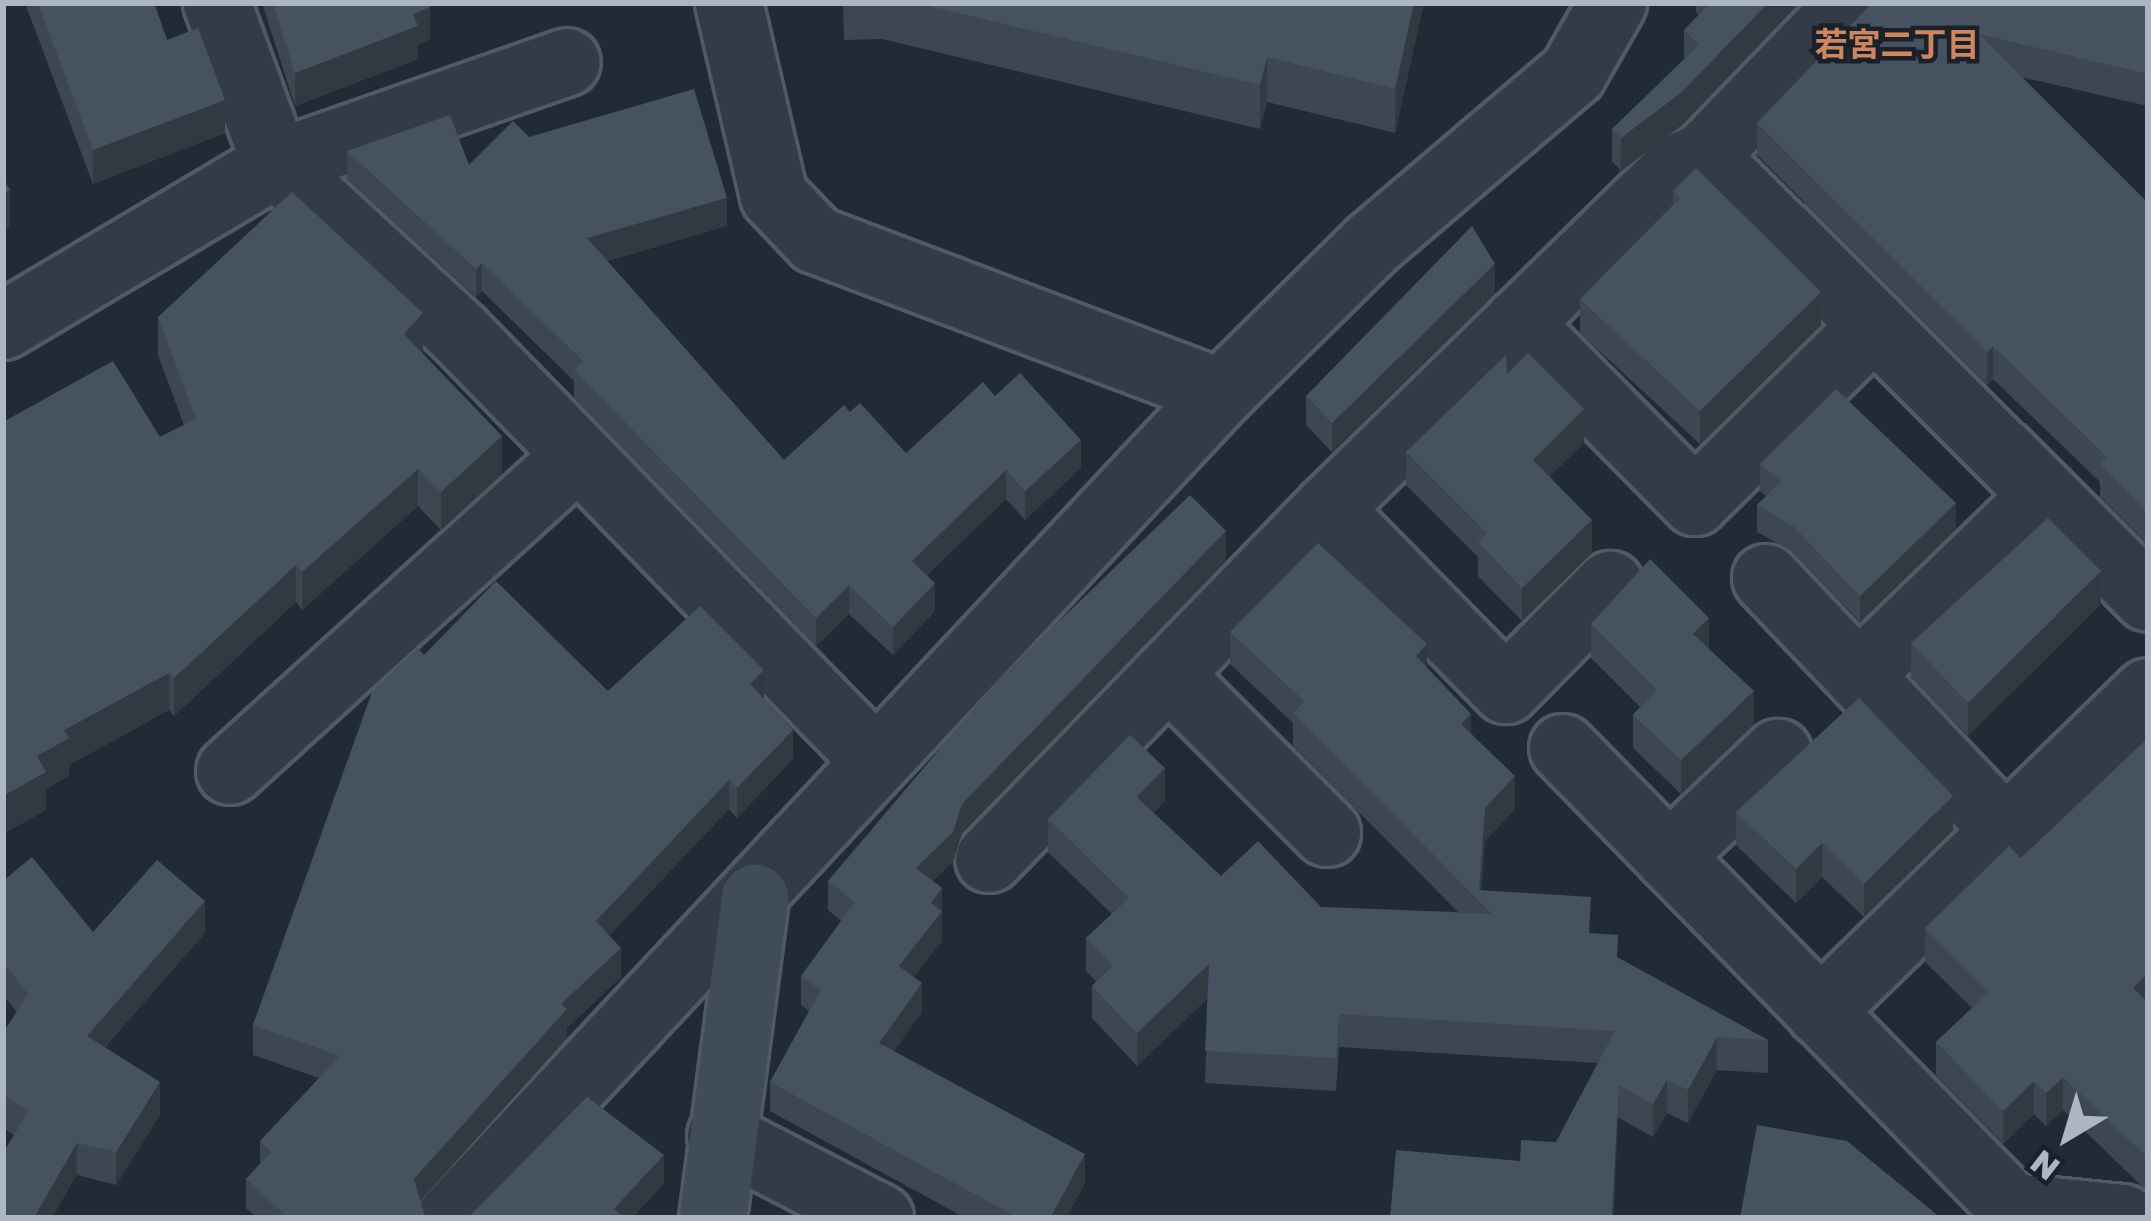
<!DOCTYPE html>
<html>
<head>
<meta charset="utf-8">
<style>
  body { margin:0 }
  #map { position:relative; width:2151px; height:1221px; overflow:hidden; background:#202b35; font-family:"Golos Text","Noto Sans JP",sans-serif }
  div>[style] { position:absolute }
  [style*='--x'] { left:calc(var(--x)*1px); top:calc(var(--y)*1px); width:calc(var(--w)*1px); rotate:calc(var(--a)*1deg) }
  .roads { filter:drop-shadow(3px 0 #515a64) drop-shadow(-3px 0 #515a64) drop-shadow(0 3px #515a64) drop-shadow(0 -3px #515a64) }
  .street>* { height:66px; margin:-33px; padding:0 33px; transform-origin:33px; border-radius:33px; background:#333c46 }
  .secondary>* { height:66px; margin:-33px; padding:0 33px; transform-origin:33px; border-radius:33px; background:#414c59 }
  .wall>* { inset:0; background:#3c4752 }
  .shaded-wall>* { inset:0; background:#313942 }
  .building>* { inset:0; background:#46525f }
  span { translate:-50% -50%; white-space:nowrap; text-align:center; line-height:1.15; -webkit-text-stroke:9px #19212a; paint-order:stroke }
  .neighbourhood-label { font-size:33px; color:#d0855c; font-weight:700 }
  .frame { position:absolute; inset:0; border:6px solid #adb7c3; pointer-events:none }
  .north { position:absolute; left:2007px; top:1077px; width:120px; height:120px; -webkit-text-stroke:9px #19212a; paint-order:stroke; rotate:218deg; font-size:33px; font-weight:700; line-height:48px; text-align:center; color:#adb7c3 }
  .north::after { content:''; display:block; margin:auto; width:42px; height:54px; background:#adb7c3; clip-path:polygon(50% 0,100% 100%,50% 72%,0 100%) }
</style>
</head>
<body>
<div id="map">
  <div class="roads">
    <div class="street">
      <div style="--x:217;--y:3;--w:171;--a:69.9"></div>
      <div style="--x:276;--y:164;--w:251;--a:42.7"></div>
      <div style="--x:460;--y:334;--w:595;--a:45.75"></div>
      <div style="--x:729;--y:3;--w:198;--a:76.9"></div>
      <div style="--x:774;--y:196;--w:61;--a:46.3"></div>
      <div style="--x:816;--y:240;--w:433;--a:20.7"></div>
      <div style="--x:1851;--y:3;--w:212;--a:133.9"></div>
      <div style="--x:1704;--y:156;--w:626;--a:44.87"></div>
      <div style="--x:1518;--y:323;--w:252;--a:45.3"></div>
      <div style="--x:1695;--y:502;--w:252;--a:-44.7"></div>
      <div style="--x:3;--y:326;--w:317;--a:-30.7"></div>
      <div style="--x:276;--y:164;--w:308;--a:-19.3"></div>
      <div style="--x:1328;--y:509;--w:254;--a:45.5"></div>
      <div style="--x:1506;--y:690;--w:148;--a:-45.3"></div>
      <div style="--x:1766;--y:578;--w:349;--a:46.5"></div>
      <div style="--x:1168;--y:674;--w:225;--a:45"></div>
      <div style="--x:1859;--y:675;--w:259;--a:-44.1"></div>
      <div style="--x:1563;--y:748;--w:642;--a:45.63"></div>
      <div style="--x:2012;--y:1207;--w:112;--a:5.7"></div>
      <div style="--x:230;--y:771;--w:469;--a:-42.2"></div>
      <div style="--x:1669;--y:857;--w:151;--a:-43.7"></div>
      <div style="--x:989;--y:859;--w:487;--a:-45.9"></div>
      <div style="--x:1328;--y:509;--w:488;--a:-44.3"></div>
      <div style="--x:1677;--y:168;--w:30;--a:-24"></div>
      <div style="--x:1820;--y:1012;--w:458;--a:-44.3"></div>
      <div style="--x:721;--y:1136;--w:179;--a:27.3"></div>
      <div style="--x:450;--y:1218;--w:1129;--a:-46.94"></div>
      <div style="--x:1221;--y:393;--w:212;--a:-44.6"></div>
      <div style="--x:1372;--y:244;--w:264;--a:-40.4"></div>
      <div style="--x:1573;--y:73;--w:81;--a:-60.3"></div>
    </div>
    <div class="secondary">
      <div style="--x:713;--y:1218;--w:323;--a:-82.5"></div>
    </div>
  </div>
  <div class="wall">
    <div style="clip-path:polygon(25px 3px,154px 3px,167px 40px,225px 133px,93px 184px)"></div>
    <div style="clip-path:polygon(262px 3px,428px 3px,430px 40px,418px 45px,418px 59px,295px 106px)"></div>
    <div style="clip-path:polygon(843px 3px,1424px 3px,1395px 133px,1267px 102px,1260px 129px,882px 39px,844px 40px)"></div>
    <div style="clip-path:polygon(1696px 3px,1799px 3px,1682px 125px,1621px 171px,1612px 161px,1612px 129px,1684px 59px,1684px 30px,1699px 15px,1696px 12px)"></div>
    <div style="clip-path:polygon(1872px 3px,2148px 3px,2148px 106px,2021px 77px,2148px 203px,2148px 545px,2100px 497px,2100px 482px,1993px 379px,1987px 385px,1757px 155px,1757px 123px)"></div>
    <div style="clip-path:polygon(529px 137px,727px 226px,607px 261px,784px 460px,850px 412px,906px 453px,995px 396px,1081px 468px,1025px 520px,1006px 499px,927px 575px,935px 611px,893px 655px,849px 614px,816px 646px,574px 398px,574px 381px,482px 291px,476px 297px,347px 179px,347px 151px,469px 165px)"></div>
    <div style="clip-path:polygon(1673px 191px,1821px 325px,1700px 444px,1580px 333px,1580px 299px,1673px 206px)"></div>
    <div style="clip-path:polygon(1495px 293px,1332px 452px,1306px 425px,1306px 396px)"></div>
    <div style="clip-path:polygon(158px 317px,423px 351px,422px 353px,502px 474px,441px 530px,418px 506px,302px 610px,296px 602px,174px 716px,169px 710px,69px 765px,69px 776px,46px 789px,46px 810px,3px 834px,3px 422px,160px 437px,184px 425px,158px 355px)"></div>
    <div style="clip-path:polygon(1507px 374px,1584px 443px,1550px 476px,1592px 553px,1522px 621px,1478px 576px,1478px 557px,1406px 485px,1406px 452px)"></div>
    <div style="clip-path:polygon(1760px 464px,1956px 529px,1860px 622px,1793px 552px,1757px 532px,1757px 505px,1766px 496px,1760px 491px)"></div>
    <div style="clip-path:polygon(1226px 561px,962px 833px,953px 861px,933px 881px,942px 888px,942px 941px,913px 977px,922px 1012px,894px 1051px,1085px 1183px,1066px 1218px,965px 1218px,770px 1111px,770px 1082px,809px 1011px,801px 1005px,801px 976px,841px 921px,828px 910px,828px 881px)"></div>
    <div style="clip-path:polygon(2101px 604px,1968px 736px,1911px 677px,1911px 643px)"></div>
    <div style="clip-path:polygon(1591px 624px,1709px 649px,1754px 724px,1681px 794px,1633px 748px,1633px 715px,1640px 707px,1591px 658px)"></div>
    <div style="clip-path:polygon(1230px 632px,1427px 668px,1471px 734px,1515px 809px,1485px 841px,1481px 890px,1591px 933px,1618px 958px,1768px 1040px,1768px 1073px,1717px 1070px,1688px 1123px,1667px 1113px,1653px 1137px,1619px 1118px,1520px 1161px,1556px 1142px,1598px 1063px,1339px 1047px,1336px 1091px,1205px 1083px,1208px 998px,1137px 1066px,1092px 1018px,1092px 986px,1096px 981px,1086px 971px,1086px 938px,1112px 914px,1048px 852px,1048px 819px,1165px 801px,1153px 813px,1221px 876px,1321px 907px,1458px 912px,1293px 746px,1293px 723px,1230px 664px)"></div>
    <div style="clip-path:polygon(424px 655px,608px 691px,764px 699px,793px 759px,737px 818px,729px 809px,609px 935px,621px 977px,567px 1028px,567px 1038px,420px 1201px,425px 1217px,430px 1218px,257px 1218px,246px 1208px,246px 1179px,260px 1164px,260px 1141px,319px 1078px,253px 1055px,253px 1025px)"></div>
    <div style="clip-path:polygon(2148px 738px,2148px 1192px,2063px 1110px,2046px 1126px,2034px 1114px,2003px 1144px,1936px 1075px,1936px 1042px,1972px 1008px,1925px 962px,1925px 928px,2021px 858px)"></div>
    <div style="clip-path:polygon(1736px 812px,1953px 830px,1864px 917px,1822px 877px,1796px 903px,1736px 845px)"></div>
    <div style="clip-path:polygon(3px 881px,93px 932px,205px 933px,105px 1047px,160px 1115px,116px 1185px,77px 1175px,3px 1128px,3px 1033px,17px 1012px,3px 995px)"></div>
  </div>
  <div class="shaded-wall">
    <div style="clip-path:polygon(1414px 3px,1424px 3px,1395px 133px,1395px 89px)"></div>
    <div style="clip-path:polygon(1768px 3px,1799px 3px,1682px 125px,1621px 171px,1621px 138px)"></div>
    <div style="clip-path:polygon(430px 7px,430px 40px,418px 45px,418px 59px,295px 106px,295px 73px)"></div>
    <div style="clip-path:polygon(1267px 57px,1267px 102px,1260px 129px,1260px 85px)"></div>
    <div style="clip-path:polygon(225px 100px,225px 133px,93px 184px,93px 150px)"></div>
    <div style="clip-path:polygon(10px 190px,10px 227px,3px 232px,3px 194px)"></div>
    <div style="clip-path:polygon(727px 198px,727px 226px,587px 266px,587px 238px)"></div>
    <div style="clip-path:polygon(482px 263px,482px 291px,476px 297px,476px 269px)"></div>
    <div style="clip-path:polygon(1495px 264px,1495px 293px,1332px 452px,1332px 423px)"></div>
    <div style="clip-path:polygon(1821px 292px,1821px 325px,1700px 444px,1700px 411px)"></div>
    <div style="clip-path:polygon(423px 313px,423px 351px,404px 371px,404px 334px)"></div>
    <div style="clip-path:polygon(1993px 346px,1993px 379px,1987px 385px,1987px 352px)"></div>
    <div style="clip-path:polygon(1584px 409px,1584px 443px,1533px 493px,1533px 460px)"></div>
    <div style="clip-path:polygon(502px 436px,502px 474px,441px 530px,441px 492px)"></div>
    <div style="clip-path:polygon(1081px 440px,1081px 468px,1025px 520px,1025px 491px)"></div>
    <div style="clip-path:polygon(418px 469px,418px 506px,302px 610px,302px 572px)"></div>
    <div style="clip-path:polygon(1006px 470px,1006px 499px,912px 589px,912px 561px)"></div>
    <div style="clip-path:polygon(1956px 503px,1956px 529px,1860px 622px,1860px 596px)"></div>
    <div style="clip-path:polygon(1592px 520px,1592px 553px,1522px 621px,1522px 588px)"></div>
    <div style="clip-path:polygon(1226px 531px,1226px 561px,962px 833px,953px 861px,916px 897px,916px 868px,962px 804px)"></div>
    <div style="clip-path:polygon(296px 565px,296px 602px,174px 716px,174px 678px)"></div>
    <div style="clip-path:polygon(2101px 571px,2101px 604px,1968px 736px,1968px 703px)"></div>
    <div style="clip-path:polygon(935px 583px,935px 611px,893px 655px,893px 627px)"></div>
    <div style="clip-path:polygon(849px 585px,849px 614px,816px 646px,816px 618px)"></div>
    <div style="clip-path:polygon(1709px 618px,1709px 651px,1693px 634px)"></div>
    <div style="clip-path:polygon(1427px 644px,1427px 677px,1416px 656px)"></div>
    <div style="clip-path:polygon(764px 670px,764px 699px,750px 684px)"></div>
    <div style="clip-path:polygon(169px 673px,169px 710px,69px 765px,69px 776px,46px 789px,46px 810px,3px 834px,3px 796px,37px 756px,64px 730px)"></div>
    <div style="clip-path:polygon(1754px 691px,1754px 724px,1681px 794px,1681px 760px)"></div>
    <div style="clip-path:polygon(1471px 714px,1471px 747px,1461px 724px)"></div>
    <div style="clip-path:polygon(793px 730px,793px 759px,737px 818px,737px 788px)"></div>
    <div style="clip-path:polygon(1165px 768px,1165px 801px,1137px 830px,1137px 797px)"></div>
    <div style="clip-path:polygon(1515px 776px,1515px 809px,1485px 841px,1481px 902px,1479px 900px,1485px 808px)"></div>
    <div style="clip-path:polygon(729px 780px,729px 809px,596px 950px,596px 921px)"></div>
    <div style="clip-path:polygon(1953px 796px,1953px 830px,1864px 917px,1864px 884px)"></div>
    <div style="clip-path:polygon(1822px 843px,1822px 877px,1796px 903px,1796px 869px)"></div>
    <div style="clip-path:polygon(942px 888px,942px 941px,899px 996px,899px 966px,931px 903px)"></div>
    <div style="clip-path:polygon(205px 901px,205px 933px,87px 1068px,87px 1036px)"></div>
    <div style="clip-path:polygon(621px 948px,621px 977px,567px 1028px,567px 1038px,414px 1208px,414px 1179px,561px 1004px)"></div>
    <div style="clip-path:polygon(1209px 964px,1209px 997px,1137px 1066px,1137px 1033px)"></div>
    <div style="clip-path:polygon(2148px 973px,2148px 1007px,2133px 988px)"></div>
    <div style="clip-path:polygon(922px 983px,922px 1012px,879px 1072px,879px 1043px)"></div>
    <div style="clip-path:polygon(1717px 1037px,1717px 1070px,1688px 1123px,1688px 1090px)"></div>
    <div style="clip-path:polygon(2063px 1077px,2063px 1110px,2046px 1126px,2046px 1093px)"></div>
    <div style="clip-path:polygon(1667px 1080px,1667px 1113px,1653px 1137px,1653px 1104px)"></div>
    <div style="clip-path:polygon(2034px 1081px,2034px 1114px,2003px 1144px,2003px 1111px)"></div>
    <div style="clip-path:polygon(160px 1082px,160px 1115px,116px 1185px,116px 1152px)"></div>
    <div style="clip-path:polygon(1619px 1085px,1614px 1218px,1612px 1218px)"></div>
    <div style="clip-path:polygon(77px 1143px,77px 1175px,52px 1218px,34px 1218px)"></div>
    <div style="clip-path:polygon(1085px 1154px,1085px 1183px,1066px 1218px,1050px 1218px)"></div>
    <div style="clip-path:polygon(664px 1155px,664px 1184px,632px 1218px,614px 1218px,614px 1209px)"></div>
  </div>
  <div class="building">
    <div style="clip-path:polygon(38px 3px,154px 3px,167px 40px,198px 28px,225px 100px,93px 150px)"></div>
    <div style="clip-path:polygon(273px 3px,428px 3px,430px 7px,413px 14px,418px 26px,295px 73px)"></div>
    <div style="clip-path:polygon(916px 3px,1414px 3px,1395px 89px,1267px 57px,1260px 85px)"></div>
    <div style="clip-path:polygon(1710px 3px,1768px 3px,1682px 92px,1621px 138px,1612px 129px,1699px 45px,1684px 30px)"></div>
    <div style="clip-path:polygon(1872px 3px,2148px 3px,2148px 74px,1979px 34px,2148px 203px,2148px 513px,2100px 464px,2107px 457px,1993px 346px,1987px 352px,1757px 123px)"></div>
    <div style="clip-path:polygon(694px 89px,727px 198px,587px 238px,784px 460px,844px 405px,850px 412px,860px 403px,906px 453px,983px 382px,995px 396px,1020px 373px,1081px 440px,1025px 491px,1006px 470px,912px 561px,935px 583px,893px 627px,849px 585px,816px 618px,574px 370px,584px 362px,482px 263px,476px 269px,347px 151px,450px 115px,469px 165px,513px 121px,529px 137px)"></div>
    <div style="clip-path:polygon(1696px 168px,1821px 292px,1700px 411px,1580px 299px,1680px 198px,1673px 191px)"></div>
    <div style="clip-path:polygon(3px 178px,10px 190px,3px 194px)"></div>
    <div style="clip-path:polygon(292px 192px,423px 313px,404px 334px,502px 436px,441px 492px,418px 469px,302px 572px,296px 565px,174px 678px,169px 673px,64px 730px,69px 738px,37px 756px,46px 772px,3px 796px,3px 422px,113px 361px,160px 437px,196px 419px,158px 317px)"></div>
    <div style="clip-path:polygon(1472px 226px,1495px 264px,1332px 423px,1306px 396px)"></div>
    <div style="clip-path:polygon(1528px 353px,1584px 409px,1533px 460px,1592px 520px,1522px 588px,1478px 542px,1487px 533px,1406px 452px,1506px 355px,1507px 374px)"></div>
    <div style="clip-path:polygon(1836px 389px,1956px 503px,1860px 596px,1793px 526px,1757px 505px,1781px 481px,1760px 464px)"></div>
    <div style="clip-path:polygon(1190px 495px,1226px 531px,962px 804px,953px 832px,916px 868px,942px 888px,931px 903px,942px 911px,899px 966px,922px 983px,879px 1043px,1085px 1154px,1050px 1218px,1018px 1218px,770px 1082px,821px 990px,801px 976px,855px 902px,828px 881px,999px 679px)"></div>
    <div style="clip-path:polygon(2048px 518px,2101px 571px,1968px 703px,1911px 643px)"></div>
    <div style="clip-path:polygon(1318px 543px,1427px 644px,1416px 656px,1471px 714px,1461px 724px,1515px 776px,1485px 808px,1479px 890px,1591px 897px,1589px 933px,1618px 935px,1617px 957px,1768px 1040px,1717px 1037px,1688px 1090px,1667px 1080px,1653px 1104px,1619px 1085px,1612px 1218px,1390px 1218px,1396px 1150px,1520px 1161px,1521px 1140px,1556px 1142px,1615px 1031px,1339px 1014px,1336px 1058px,1205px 1051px,1209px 964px,1137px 1033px,1092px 986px,1113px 966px,1086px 938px,1129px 898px,1048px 819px,1130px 735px,1165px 768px,1137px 797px,1221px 876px,1258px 841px,1321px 907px,1492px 914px,1293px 713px,1304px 701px,1230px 632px)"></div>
    <div style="clip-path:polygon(1650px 559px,1709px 618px,1693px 634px,1754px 691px,1681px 760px,1633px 715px,1657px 690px,1591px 624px)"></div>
    <div style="clip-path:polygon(496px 581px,608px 691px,700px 606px,764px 670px,750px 684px,793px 730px,737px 788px,729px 780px,596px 921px,621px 948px,561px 1004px,567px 1009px,414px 1179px,425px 1217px,430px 1218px,288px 1218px,246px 1179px,271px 1152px,260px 1141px,340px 1056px,253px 1025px,372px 692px,418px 648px,424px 655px)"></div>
    <div style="clip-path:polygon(1859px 698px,1953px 796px,1864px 884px,1822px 843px,1796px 869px,1736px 812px)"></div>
    <div style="clip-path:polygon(2148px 738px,2148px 973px,2133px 988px,2148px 1002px,2148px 1158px,2063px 1077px,2046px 1093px,2034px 1081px,2003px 1111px,1936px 1042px,1989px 992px,1925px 928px,2009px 846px,2021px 858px)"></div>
    <div style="clip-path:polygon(32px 857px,93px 932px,157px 860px,205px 901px,87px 1036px,160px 1082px,116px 1152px,77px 1143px,34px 1218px,3px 1218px,3px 1153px,28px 1111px,3px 1095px,3px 1033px,28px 994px,3px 962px,3px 881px)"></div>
    <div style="clip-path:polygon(587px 1097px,664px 1155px,614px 1209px,623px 1218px,468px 1218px)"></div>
    <div style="clip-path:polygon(1757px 1125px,1847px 1141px,1941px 1218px,1740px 1218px)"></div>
  </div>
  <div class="neighbourhood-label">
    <span style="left:1897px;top:44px">若宮二丁目</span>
  </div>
  <div class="frame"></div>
  <div class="north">N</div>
</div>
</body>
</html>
